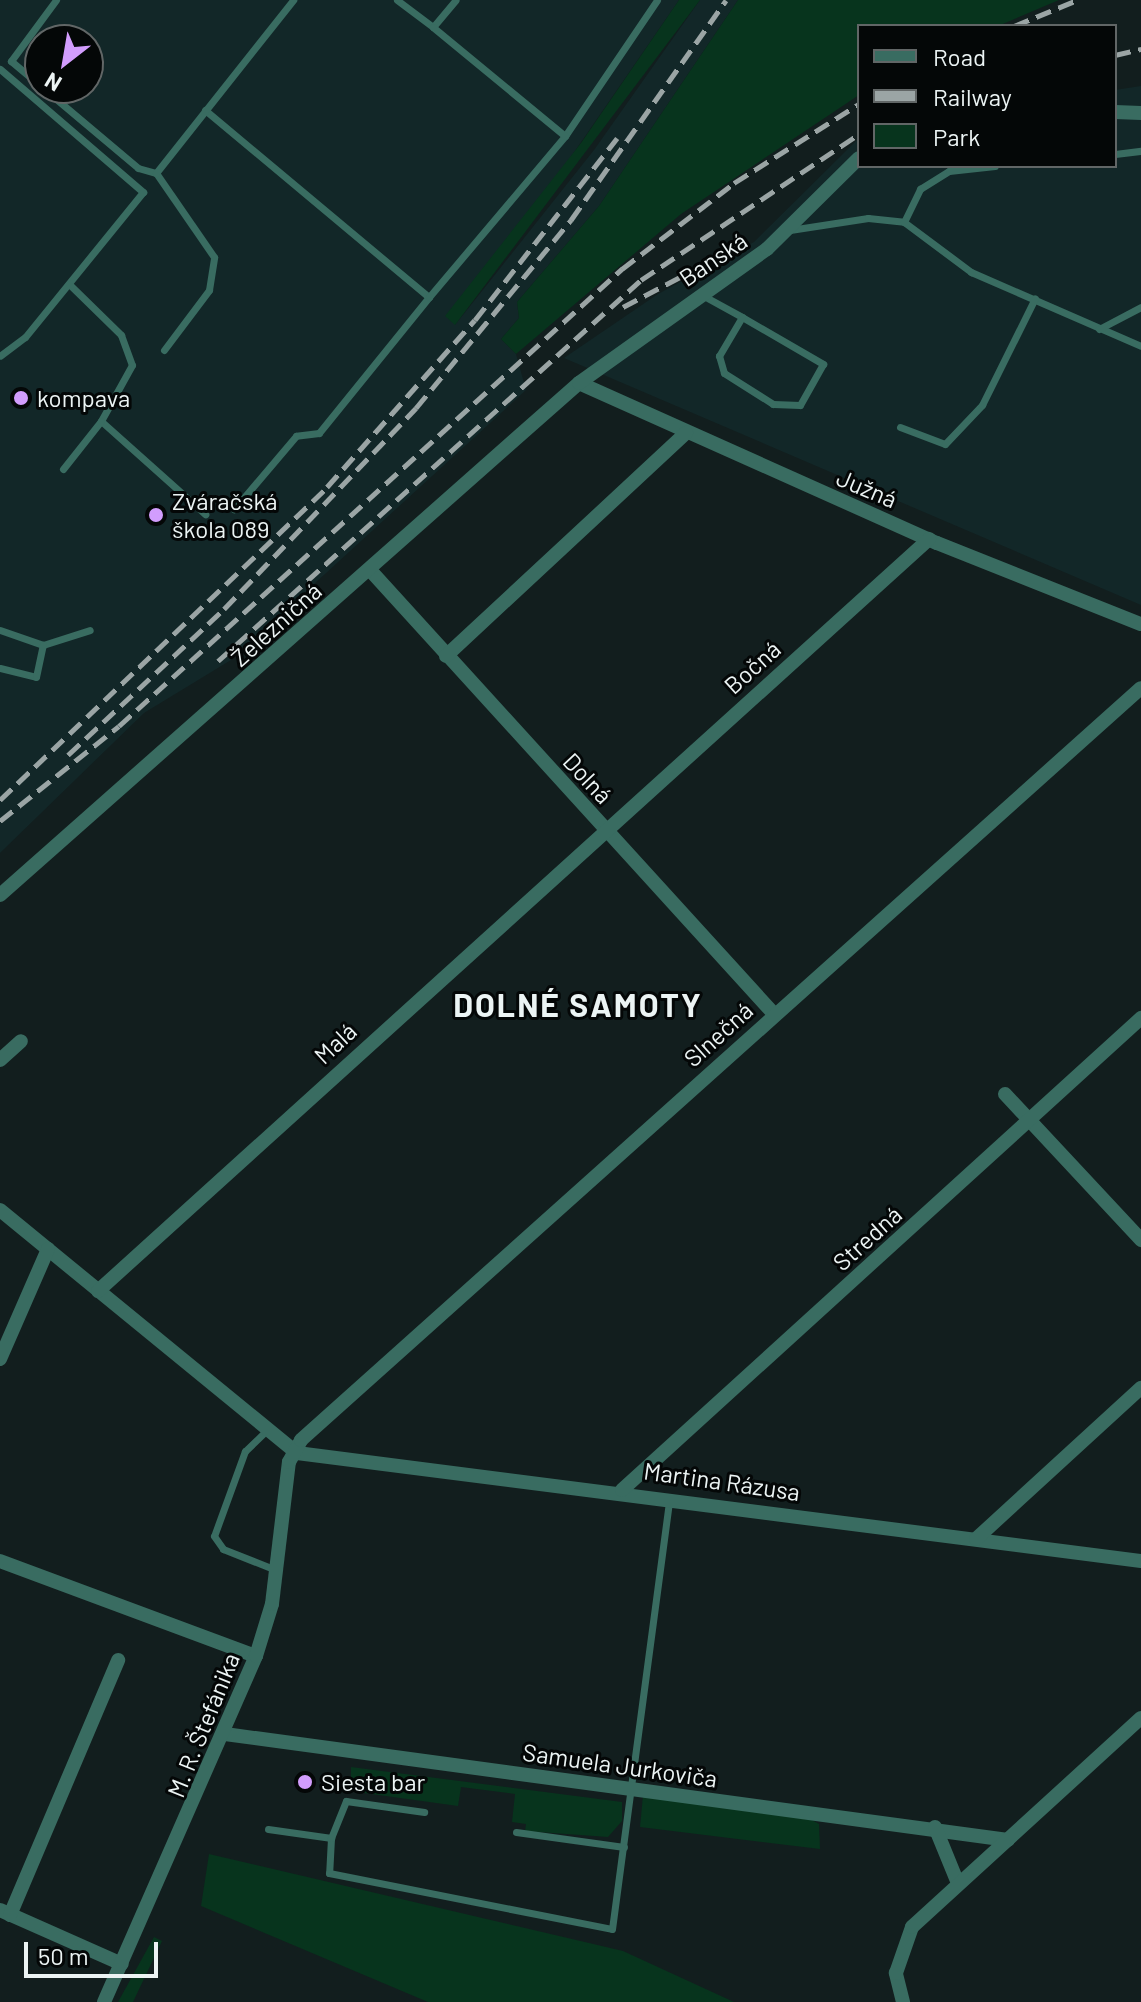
<!DOCTYPE html>
<html>
<head>
<meta charset="utf-8">
<style>
  body { margin:0 }
  #map { position:relative; width:1141px; height:2002px; overflow:hidden; background:#121e1e; font-family:Barlow,sans-serif }
  div>[style] { position:absolute }
  [style*='--x'] { left:calc(var(--x)*1px); top:calc(var(--y)*1px); width:calc(var(--w)*1px); rotate:calc(var(--a)*1deg) }
  .built>* { inset:0; background:#122728 }
  .green>* { inset:0; background:#07341d }
  .lane>* { height:7px; margin:-3.5px; padding:0 3.5px; transform-origin:3.5px; border-radius:3.5px; background:#396c61 }
  .street>* { height:14px; margin:-7px; padding:0 7px; transform-origin:7px; border-radius:7px; background:#396c61 }
  .rail>* { height:5px; margin-top:-2.5px; transform-origin:0; background:repeating-linear-gradient(90deg,#9ba5a5 0 16px,transparent 0 24px) }
  .dots>* { width:22px; height:22px; translate:-50% -50%; box-sizing:border-box; border:4px solid #040707; border-radius:50% }
  span { translate:-50% -50%; white-space:nowrap; text-align:center; line-height:1.15; -webkit-text-stroke:6px #040707; paint-order:stroke }
  .street-label { font-size:24px; color:#ecf4f4 }
  .poi-label { font-size:24px; color:#ecf4f4 }
  .left { translate:0 -50%; text-align:left }
  .district-label { font-size:32px; color:#ecf4f4; font-weight:700; letter-spacing:2px }
  .legend { position:absolute; left:857px; top:24px; width:260px; height:144px; box-sizing:border-box; background:#040707; border:2px solid #616666; margin:0; padding:10px 14px; list-style:none; font-size:24px; color:#ecf4f4 }
  .legend li { display:flex; align-items:center; gap:16px; height:40px }
  .legend b { width:40px; border:2px solid #616666 }
  .north { position:absolute; left:24px; top:24px; width:80px; height:80px; box-sizing:border-box; background:#040707; border:2px solid #616666; border-radius:50%; rotate:211deg; font-size:22px; font-weight:700; line-height:32px; text-align:center; color:#ecf4f4 }
  .north::after { content:''; display:block; margin:auto; width:28px; height:36px; background:#d29dfd; clip-path:polygon(50% 0,100% 100%,50% 72%,0 100%) }
  .scale { position:absolute; left:24px; top:1942px; width:134px; height:36px; box-sizing:border-box; border:4px solid #ecf4f4; border-top:0; padding-left:10px; font-size:24px; line-height:28px; white-space:nowrap; color:#ecf4f4; -webkit-text-stroke:6px #040707; paint-order:stroke }
</style>
</head>
<body>
<div id="map">
  <div class="built">
    <div style="clip-path:polygon(evenodd,0 0,679px 0,455px 325px,594px 150px,700px 0,738px 0,599px 206px,517px 302px,519px 318px,501px 339px,516px 354px,526px 390px,231px 660px,144px 713px,0 853px,0 0,40px 40px,88px 40px,88px 88px,40px 88px,40px 40px)"></div>
    <div style="clip-path:polygon(1141px 86px,1141px 605px,564px 358px,658px 294px,754px 242px,859px 138px,859px 166px,1115px 166px,1115px 90px)"></div>
  </div>
  <div class="green">
    <div style="clip-path:polygon(679px 0,700px 0,455px 325px,445px 316px,581px 143px)"></div>
    <div style="clip-path:polygon(738px 0,1059px 0,998px 26px,859px 26px,859px 95px,681px 214px,516px 354px,501px 339px,519px 318px,517px 302px,599px 206px)"></div>
    <div style="clip-path:polygon(351px 1767px,622px 1802px,622px 1821px,608px 1837px,525px 1831px,526px 1824px,512px 1822px,515px 1794px,461px 1787px,458px 1806px,364px 1793px,351px 1780px)"></div>
    <div style="clip-path:polygon(643px 1795px,805px 1816px,819px 1824px,820px 1849px,640px 1827px)"></div>
    <div style="clip-path:polygon(209px 1854px,623px 1951px,734px 2002px,428px 2002px,201px 1906px)"></div>
    <div style="clip-path:polygon(154px 1937px,162px 1941px,133px 2002px,118px 2002px)"></div>
  </div>
  <div class="lane">
    <div style="--x:56;--y:0;--w:76;--a:126.4"></div>
    <div style="--x:11;--y:61;--w:166;--a:40.1"></div>
    <div style="--x:138;--y:168;--w:19;--a:16"></div>
    <div style="--x:397;--y:0;--w:45;--a:36.9"></div>
    <div style="--x:433;--y:27;--w:35;--a:-50"></div>
    <div style="--x:0;--y:69;--w:189;--a:40.7"></div>
    <div style="--x:143;--y:192;--w:187;--a:129.1"></div>
    <div style="--x:25;--y:337;--w:31;--a:143"></div>
    <div style="--x:205;--y:110;--w:292;--a:39.9"></div>
    <div style="--x:429;--y:297;--w:175;--a:129"></div>
    <div style="--x:319;--y:433;--w:23;--a:173"></div>
    <div style="--x:296;--y:436;--w:96;--a:130.3"></div>
    <div style="--x:565;--y:136;--w:164;--a:-55.9"></div>
    <div style="--x:1115;--y:154;--w:26;--a:-7"></div>
    <div style="--x:904;--y:222;--w:37;--a:-64"></div>
    <div style="--x:920;--y:189;--w:34;--a:-32"></div>
    <div style="--x:949;--y:171;--w:46;--a:-6.2"></div>
    <div style="--x:790;--y:230;--w:79;--a:-8.7"></div>
    <div style="--x:868;--y:218;--w:36;--a:6"></div>
    <div style="--x:904;--y:222;--w:84;--a:36.7"></div>
    <div style="--x:971;--y:272;--w:185;--a:23.5"></div>
    <div style="--x:69;--y:284;--w:73;--a:44.4"></div>
    <div style="--x:121;--y:335;--w:32;--a:70"></div>
    <div style="--x:132;--y:365;--w:64;--a:119"></div>
    <div style="--x:101;--y:421;--w:140;--a:41.8"></div>
    <div style="--x:702;--y:295;--w:46;--a:28.8"></div>
    <div style="--x:742;--y:317;--w:94;--a:30.1"></div>
    <div style="--x:823;--y:364;--w:47;--a:119.3"></div>
    <div style="--x:800;--y:405;--w:27;--a:-178"></div>
    <div style="--x:773;--y:404;--w:58;--a:-147.7"></div>
    <div style="--x:724;--y:373;--w:18;--a:-106"></div>
    <div style="--x:719;--y:356;--w:45;--a:-59.5"></div>
    <div style="--x:429;--y:297;--w:211;--a:-49.8"></div>
    <div style="--x:565;--y:136;--w:171;--a:-140.5"></div>
    <div style="--x:1099;--y:329;--w:47;--a:-27.6"></div>
    <div style="--x:164;--y:350;--w:75;--a:-53.1"></div>
    <div style="--x:209;--y:290;--w:33;--a:-81"></div>
    <div style="--x:214;--y:257;--w:102;--a:-124.6"></div>
    <div style="--x:156;--y:173;--w:221;--a:-51.6"></div>
    <div style="--x:900;--y:427;--w:48;--a:20.7"></div>
    <div style="--x:945;--y:444;--w:54;--a:-46.5"></div>
    <div style="--x:982;--y:405;--w:119;--a:-63.6"></div>
    <div style="--x:63;--y:469;--w:61;--a:-51.6"></div>
    <div style="--x:0;--y:630;--w:46;--a:19.2"></div>
    <div style="--x:43;--y:645;--w:49;--a:-17.7"></div>
    <div style="--x:0;--y:668;--w:37;--a:14"></div>
    <div style="--x:36;--y:677;--w:33;--a:-78"></div>
    <div style="--x:268;--y:1429;--w:32;--a:136"></div>
    <div style="--x:245;--y:1451;--w:90;--a:110"></div>
    <div style="--x:214;--y:1536;--w:16;--a:55"></div>
    <div style="--x:223;--y:1549;--w:57;--a:21.6"></div>
    <div style="--x:268;--y:1829;--w:64;--a:8.1"></div>
    <div style="--x:331;--y:1838;--w:35;--a:93"></div>
    <div style="--x:329;--y:1873;--w:288;--a:11.2"></div>
    <div style="--x:612;--y:1929;--w:431;--a:-82.4"></div>
    <div style="--x:516;--y:1832;--w:109;--a:7.9"></div>
    <div style="--x:331;--y:1838;--w:40;--a:-68"></div>
    <div style="--x:346;--y:1801;--w:79;--a:8"></div>
  </div>
  <div class="street">
    <div style="--x:1115;--y:112;--w:26;--a:2"></div>
    <div style="--x:579;--y:383;--w:392;--a:24.1"></div>
    <div style="--x:937;--y:543;--w:219;--a:21.7"></div>
    <div style="--x:370;--y:570;--w:600;--a:47.7"></div>
    <div style="--x:446;--y:656;--w:328;--a:-42.9"></div>
    <div style="--x:0;--y:895;--w:773;--a:-41.49"></div>
    <div style="--x:579;--y:383;--w:231;--a:-35.5"></div>
    <div style="--x:767;--y:249;--w:129;--a:-44.7"></div>
    <div style="--x:0;--y:1060;--w:28;--a:-42"></div>
    <div style="--x:1005;--y:1094;--w:200;--a:47"></div>
    <div style="--x:0;--y:1210;--w:384;--a:39.3"></div>
    <div style="--x:98;--y:1291;--w:1121;--a:-42.14"></div>
    <div style="--x:0;--y:1359;--w:120;--a:-66.4"></div>
    <div style="--x:297;--y:1453;--w:851;--a:7.29"></div>
    <div style="--x:622;--y:1490;--w:702;--a:-42.28"></div>
    <div style="--x:976;--y:1539;--w:224;--a:-42.5"></div>
    <div style="--x:0;--y:1561;--w:273;--a:20.4"></div>
    <div style="--x:225;--y:1734;--w:790;--a:7.71"></div>
    <div style="--x:935;--y:1827;--w:58;--a:67.8"></div>
    <div style="--x:0;--y:1910;--w:133;--a:23.9"></div>
    <div style="--x:10;--y:1915;--w:277;--a:-67"></div>
    <div style="--x:104;--y:2002;--w:378;--a:-66.3"></div>
    <div style="--x:256;--y:1656;--w:54;--a:-72.9"></div>
    <div style="--x:272;--y:1604;--w:143;--a:-83.2"></div>
    <div style="--x:289;--y:1462;--w:25;--a:-61"></div>
    <div style="--x:301;--y:1440;--w:1127;--a:-41.84"></div>
    <div style="--x:903;--y:2002;--w:30;--a:-104"></div>
    <div style="--x:896;--y:1973;--w:49;--a:-70.8"></div>
    <div style="--x:912;--y:1927;--w:310;--a:-42.4"></div>
  </div>
  <div class="rail">
    <div style="--x:1014;--y:26;--w:68;--a:-22.4"></div>
    <div style="--x:1115;--y:55;--w:27;--a:-13"></div>
    <div style="--x:623;--y:307;--w:140;--a:-27.7"></div>
    <div style="--x:218;--y:661;--w:569;--a:-42.01"></div>
    <div style="--x:641;--y:280;--w:262;--a:-33.8"></div>
    <div style="--x:68;--y:755;--w:214;--a:-43.1"></div>
    <div style="--x:224;--y:609;--w:278;--a:-46.3"></div>
    <div style="--x:416;--y:408;--w:244;--a:-50.5"></div>
    <div style="--x:571;--y:220;--w:269;--a:-54.8"></div>
    <div style="--x:0;--y:800;--w:453;--a:-43.7"></div>
    <div style="--x:327;--y:487;--w:223;--a:-48.5"></div>
    <div style="--x:475;--y:320;--w:231;--a:-52"></div>
    <div style="--x:0;--y:821;--w:152;--a:-38.6"></div>
    <div style="--x:119;--y:726;--w:680;--a:-42.26"></div>
    <div style="--x:622;--y:269;--w:141;--a:-37.5"></div>
    <div style="--x:734;--y:183;--w:148;--a:-32.3"></div>
  </div>
  <div class="dots">
    <div style="left:21px;top:398px;background:#d29dfd"></div>
    <div style="left:156px;top:515px;background:#d29dfd"></div>
    <div style="left:305px;top:1782px;background:#d29dfd"></div>
  </div>
  <div class="street-label">
    <span style="left:713px;top:259px;rotate:-34deg">Banská</span>
    <span style="left:867px;top:488px;rotate:23deg">Južná</span>
    <span style="left:276px;top:624px;rotate:-42deg">Železničná</span>
    <span style="left:752px;top:667px;rotate:-42deg">Bočná</span>
    <span style="left:588px;top:778px;rotate:47deg">Dolná</span>
    <span style="left:718px;top:1034px;rotate:-42deg">Slnečná</span>
    <span style="left:335px;top:1043px;rotate:-43deg">Malá</span>
    <span style="left:867px;top:1238px;rotate:-42deg">Stredná</span>
    <span style="left:722px;top:1481px;rotate:8deg">Martina Rázusa</span>
    <span style="left:203px;top:1725px;rotate:-68deg">M. R. Štefánika</span>
    <span style="left:620px;top:1765px;rotate:8deg">Samuela Jurkoviča</span>
  </div>
  <div class="poi-label">
    <span class="left" style="left:37px;top:398px">kompava</span>
    <span class="left" style="left:172px;top:515px">Zváračská<br>škola 089</span>
    <span class="left" style="left:321px;top:1782px">Siesta bar</span>
  </div>
  <div class="district-label">
    <span style="left:578px;top:1004px">DOLNÉ SAMOTY</span>
  </div>
  <ul class="legend">
  <li><b style="height:10px;background:#396c61"></b>Road</li>
  <li><b style="height:10px;background:#9ba5a5"></b>Railway</li>
  <li><b style="height:22px;background:#07341d"></b>Park</li>
  </ul>
  <div class="north">N</div>
  <div class="scale">50 m</div>
</div>
</body>
</html>
